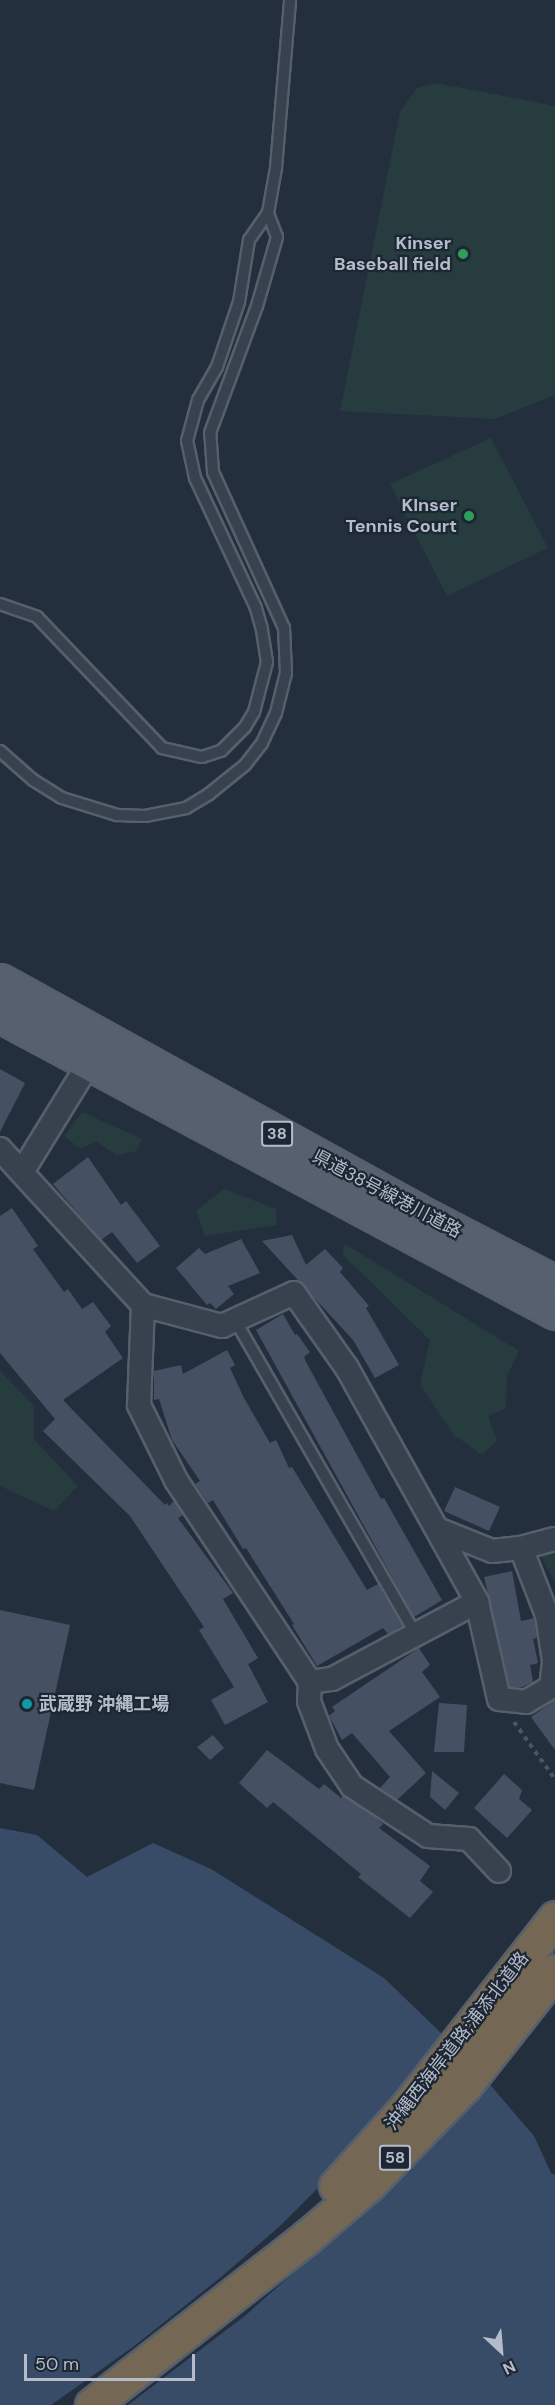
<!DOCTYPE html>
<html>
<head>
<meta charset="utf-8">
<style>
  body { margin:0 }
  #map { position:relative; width:555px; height:2405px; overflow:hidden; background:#242f3e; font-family:"DM Sans","Noto Sans JP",sans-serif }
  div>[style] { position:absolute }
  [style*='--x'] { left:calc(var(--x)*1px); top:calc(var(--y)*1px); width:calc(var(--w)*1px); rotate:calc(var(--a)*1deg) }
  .green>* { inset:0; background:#263c3f }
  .water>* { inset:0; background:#394c67 }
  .pier>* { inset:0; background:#242f3e }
  .building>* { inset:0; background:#455162 }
  .path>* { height:4px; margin-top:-2px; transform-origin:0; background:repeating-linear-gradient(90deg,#44595c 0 4.5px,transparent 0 9px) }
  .roads { filter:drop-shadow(2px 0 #565f6c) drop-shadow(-2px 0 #565f6c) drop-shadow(0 2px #565f6c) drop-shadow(0 -2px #565f6c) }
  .lane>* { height:10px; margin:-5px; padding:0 5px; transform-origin:5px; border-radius:5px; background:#38414e }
  .street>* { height:22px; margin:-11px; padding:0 11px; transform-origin:11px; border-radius:11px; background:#38414e }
  .primary>* { height:33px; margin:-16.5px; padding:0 16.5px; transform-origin:16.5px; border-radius:16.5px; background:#56606e }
  .highway>* { height:33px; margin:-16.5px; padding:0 16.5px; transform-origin:16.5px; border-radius:16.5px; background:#746855 }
  .dots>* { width:16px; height:16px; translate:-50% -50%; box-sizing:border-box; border:3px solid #1d2633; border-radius:50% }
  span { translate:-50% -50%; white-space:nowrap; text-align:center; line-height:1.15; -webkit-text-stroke:4.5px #1d2633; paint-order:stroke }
  .shield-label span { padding:2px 4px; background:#1d2633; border:2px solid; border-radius:4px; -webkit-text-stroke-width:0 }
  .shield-label { font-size:16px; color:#b4bcc9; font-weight:700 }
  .poi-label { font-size:18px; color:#b4bcc9; font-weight:700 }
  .right { translate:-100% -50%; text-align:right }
  .left { translate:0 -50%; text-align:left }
  .street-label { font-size:18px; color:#b4bcc9 }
  .north { position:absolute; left:471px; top:2321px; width:60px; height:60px; -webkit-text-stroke:4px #1d2633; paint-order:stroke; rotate:154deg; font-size:16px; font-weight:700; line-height:24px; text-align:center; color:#b4bcc9 }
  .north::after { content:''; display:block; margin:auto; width:21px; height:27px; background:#b4bcc9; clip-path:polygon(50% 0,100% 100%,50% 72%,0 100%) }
  .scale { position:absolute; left:24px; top:2354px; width:171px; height:27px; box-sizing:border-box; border:3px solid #b4bcc9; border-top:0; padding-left:8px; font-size:18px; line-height:21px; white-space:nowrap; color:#b4bcc9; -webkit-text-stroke:4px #1d2633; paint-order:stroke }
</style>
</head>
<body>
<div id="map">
  <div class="green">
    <div style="clip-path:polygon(437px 83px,555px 106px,555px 395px,495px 419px,340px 411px,400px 112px,417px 88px)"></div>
    <div style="clip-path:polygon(491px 438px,548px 548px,447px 596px,390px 484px)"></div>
    <div style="clip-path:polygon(82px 1112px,142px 1139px,136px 1151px,116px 1155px,96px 1141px,81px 1149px,64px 1136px)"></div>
    <div style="clip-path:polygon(224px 1189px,276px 1209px,277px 1225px,205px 1236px,196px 1211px)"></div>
    <div style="clip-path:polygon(345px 1244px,519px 1351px,507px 1376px,506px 1408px,488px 1416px,497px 1441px,482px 1455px,453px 1434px,420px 1385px,430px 1340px,342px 1254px)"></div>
    <div style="clip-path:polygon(0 1371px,34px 1406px,34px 1439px,78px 1486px,54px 1511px,0 1486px)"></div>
    <div style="clip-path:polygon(555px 1549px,555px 1582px,539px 1553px)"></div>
  </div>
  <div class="water">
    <div style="clip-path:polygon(0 1828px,37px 1835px,87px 1877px,153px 1843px,211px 1869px,384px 1978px,468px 2059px,534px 2136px,551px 2173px,555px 2175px,555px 2405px,0 2405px)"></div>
  </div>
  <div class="pier">
    <div style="clip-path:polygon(353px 2153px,407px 2166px,347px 2225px,246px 2315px,128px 2405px,51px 2405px,133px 2347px,221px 2277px,280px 2226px)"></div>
  </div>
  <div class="building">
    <div style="clip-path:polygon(0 1069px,25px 1083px,0 1132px)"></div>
    <div style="clip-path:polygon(88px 1157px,121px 1205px,126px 1201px,160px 1246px,137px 1263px,112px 1232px,101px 1240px,53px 1184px)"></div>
    <div style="clip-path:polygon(12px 1208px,38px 1246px,33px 1249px,64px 1292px,68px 1289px,82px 1309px,93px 1302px,111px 1326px,105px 1332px,123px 1358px,63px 1400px,165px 1505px,167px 1503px,169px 1506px,174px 1501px,183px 1515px,178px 1518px,233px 1593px,223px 1599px,258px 1658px,248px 1664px,268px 1702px,225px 1725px,211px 1700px,234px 1687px,199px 1630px,204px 1627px,130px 1516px,43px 1431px,55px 1419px,0 1353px,0 1216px)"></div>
    <div style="clip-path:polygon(292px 1235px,306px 1265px,325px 1249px,343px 1268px,340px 1272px,369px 1306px,366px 1308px,399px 1365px,375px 1378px,353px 1340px,262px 1241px)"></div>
    <div style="clip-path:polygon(241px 1239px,260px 1273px,228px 1286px,234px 1294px,216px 1309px,210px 1303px,207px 1305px,176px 1268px,199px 1248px,205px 1254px)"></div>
    <div style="clip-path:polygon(283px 1314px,295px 1335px,297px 1334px,310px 1352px,304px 1357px,306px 1362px,381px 1499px,384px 1498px,442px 1600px,414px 1617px,256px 1330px)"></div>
    <div style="clip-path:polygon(227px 1350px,235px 1365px,230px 1368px,244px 1398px,270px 1443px,276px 1440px,289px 1468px,292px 1467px,367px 1590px,378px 1584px,402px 1626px,388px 1634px,383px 1628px,317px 1666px,292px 1625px,294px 1624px,246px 1548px,243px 1549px,213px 1500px,208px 1503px,195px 1484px,200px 1481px,172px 1440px,159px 1399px,154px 1400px,154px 1371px,181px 1365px,183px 1374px)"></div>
    <div style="clip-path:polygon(455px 1487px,500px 1507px,489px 1531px,444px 1511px)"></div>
    <div style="clip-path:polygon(512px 1571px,521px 1621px,534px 1618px,537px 1638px,533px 1639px,538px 1663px,530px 1665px,533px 1682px,520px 1688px,510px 1687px,484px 1577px)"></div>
    <div style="clip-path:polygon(0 1610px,70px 1625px,34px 1790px,0 1783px)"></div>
    <div style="clip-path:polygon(419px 1648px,430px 1665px,422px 1672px,440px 1697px,389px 1731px,426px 1773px,397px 1800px,380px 1788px,390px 1777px,352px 1733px,342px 1740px,329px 1716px,335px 1711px,332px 1707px)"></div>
    <div style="clip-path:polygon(555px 1700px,555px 1750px,531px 1717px)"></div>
    <div style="clip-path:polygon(439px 1703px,467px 1705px,464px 1752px,434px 1752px)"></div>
    <div style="clip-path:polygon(213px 1735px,224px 1748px,210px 1760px,197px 1747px)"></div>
    <div style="clip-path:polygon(267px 1750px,319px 1789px,324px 1784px,341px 1798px,343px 1795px,377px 1819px,383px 1824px,379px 1828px,430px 1866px,420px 1881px,433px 1892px,410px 1918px,358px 1877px,361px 1874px,273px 1802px,267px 1808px,239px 1783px)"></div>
    <div style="clip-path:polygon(432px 1771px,459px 1793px,445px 1810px,430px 1797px)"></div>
    <div style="clip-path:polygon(504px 1774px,522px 1790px,519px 1799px,532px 1810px,507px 1838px,474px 1808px)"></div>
  </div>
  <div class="path">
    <div style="--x:514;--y:1722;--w:70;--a:54.3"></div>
  </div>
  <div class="roads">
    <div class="lane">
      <div style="--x:0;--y:604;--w:39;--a:19"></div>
      <div style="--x:37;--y:617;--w:181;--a:46.3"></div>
      <div style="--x:162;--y:748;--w:41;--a:12.7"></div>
      <div style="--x:202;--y:757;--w:20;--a:-18"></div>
      <div style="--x:221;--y:751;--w:34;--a:-45"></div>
      <div style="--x:245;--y:727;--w:17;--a:-59"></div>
      <div style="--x:254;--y:712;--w:52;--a:-75.4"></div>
      <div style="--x:267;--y:662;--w:36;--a:-99"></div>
      <div style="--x:261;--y:626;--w:19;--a:-106"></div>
      <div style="--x:256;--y:608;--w:144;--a:-115.1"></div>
      <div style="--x:195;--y:478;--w:38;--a:-102"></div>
      <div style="--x:187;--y:441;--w:42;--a:-75"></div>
      <div style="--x:198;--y:400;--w:38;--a:-60"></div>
      <div style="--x:217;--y:367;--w:69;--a:-71.3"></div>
      <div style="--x:239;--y:302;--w:63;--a:-80.8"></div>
      <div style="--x:249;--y:240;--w:33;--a:-55"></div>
      <div style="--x:268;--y:213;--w:46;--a:-79.9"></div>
      <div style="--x:276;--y:168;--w:169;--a:-85.2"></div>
      <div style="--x:0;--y:751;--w:44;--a:41.3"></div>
      <div style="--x:33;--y:780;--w:34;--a:32"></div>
      <div style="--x:62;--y:798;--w:58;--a:17.2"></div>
      <div style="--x:117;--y:815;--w:28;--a:2"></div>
      <div style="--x:145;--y:816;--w:42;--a:-11"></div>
      <div style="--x:186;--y:808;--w:27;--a:-31"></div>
      <div style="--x:209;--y:794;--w:46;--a:-38.9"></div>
      <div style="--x:245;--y:765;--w:28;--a:-52"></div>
      <div style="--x:262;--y:743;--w:33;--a:-65"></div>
      <div style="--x:276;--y:713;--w:41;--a:-76"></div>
      <div style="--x:286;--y:673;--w:45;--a:-92.5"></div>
      <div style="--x:284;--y:628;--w:171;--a:-114.5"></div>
      <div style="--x:213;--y:472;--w:39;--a:-94"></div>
      <div style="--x:210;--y:433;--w:135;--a:-69.7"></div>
      <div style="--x:257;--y:306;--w:72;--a:-73.8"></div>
      <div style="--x:277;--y:237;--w:26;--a:-111"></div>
      <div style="--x:235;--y:1320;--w:363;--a:60.1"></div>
    </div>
    <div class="street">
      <div style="--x:0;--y:1149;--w:212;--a:47.5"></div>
      <div style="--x:22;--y:1172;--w:128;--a:-58.4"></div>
      <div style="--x:437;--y:1529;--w:59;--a:21.8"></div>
      <div style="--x:492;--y:1551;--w:29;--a:-6"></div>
      <div style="--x:521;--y:1548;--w:35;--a:-15"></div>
      <div style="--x:310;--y:1682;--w:22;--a:-8"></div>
      <div style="--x:332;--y:1679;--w:164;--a:-28"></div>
      <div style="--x:499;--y:1871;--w:44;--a:-133.2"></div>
      <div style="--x:469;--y:1839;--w:41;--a:-175.8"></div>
      <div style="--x:428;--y:1836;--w:91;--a:-146.7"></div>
      <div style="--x:352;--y:1786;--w:45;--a:-124"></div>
      <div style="--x:327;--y:1749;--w:51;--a:-110.6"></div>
      <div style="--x:309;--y:1701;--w:19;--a:-87"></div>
      <div style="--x:310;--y:1682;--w:242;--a:-123.6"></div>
      <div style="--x:176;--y:1480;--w:84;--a:-116.3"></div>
      <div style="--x:139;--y:1405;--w:100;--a:-87.7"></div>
      <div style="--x:143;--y:1305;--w:82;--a:14.9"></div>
      <div style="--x:222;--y:1326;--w:79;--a:-24.6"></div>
      <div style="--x:294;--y:1293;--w:92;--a:54.8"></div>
      <div style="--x:347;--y:1368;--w:268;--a:60.9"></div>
      <div style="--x:477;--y:1602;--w:99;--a:77.2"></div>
      <div style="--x:499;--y:1699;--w:27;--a:6"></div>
      <div style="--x:526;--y:1702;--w:29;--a:-31"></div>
      <div style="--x:551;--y:1687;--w:26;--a:-83"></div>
      <div style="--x:554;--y:1661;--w:47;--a:-98.7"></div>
      <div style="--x:547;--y:1615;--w:72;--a:-111.2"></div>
    </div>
    <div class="primary">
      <div style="--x:0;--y:981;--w:475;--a:28.9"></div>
      <div style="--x:416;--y:1211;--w:157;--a:27.4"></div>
      <div style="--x:0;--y:1015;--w:629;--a:28.15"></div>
    </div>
    <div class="highway">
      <div style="--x:336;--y:2186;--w:106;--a:-48.1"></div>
      <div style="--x:407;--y:2107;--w:240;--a:-51.9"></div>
      <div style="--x:92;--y:2405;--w:273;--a:-38"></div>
      <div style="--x:307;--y:2237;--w:82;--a:-40.5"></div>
      <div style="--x:369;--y:2184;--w:138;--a:-45.9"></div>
      <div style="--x:465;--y:2085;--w:145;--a:-51.7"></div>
    </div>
  </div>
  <div class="dots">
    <div style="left:463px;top:254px;background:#2e9e5b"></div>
    <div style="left:469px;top:516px;background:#2e9e5b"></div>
    <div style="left:27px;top:1704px;background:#0f9aa8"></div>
  </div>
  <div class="shield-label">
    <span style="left:277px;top:1134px">38</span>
    <span style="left:395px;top:2158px">58</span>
  </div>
  <div class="poi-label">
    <span class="right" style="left:451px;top:254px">Kinser<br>Baseball field</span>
    <span class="right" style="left:457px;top:516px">KInser<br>Tennis Court</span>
    <span class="left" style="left:39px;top:1704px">武蔵野 沖縄工場</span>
  </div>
  <div class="street-label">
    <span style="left:387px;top:1194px;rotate:28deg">県道38号線港川道路</span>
    <span style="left:457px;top:2041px;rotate:-52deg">沖縄西海岸道路;浦添北道路</span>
  </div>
  <div class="north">N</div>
  <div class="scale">50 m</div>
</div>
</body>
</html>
